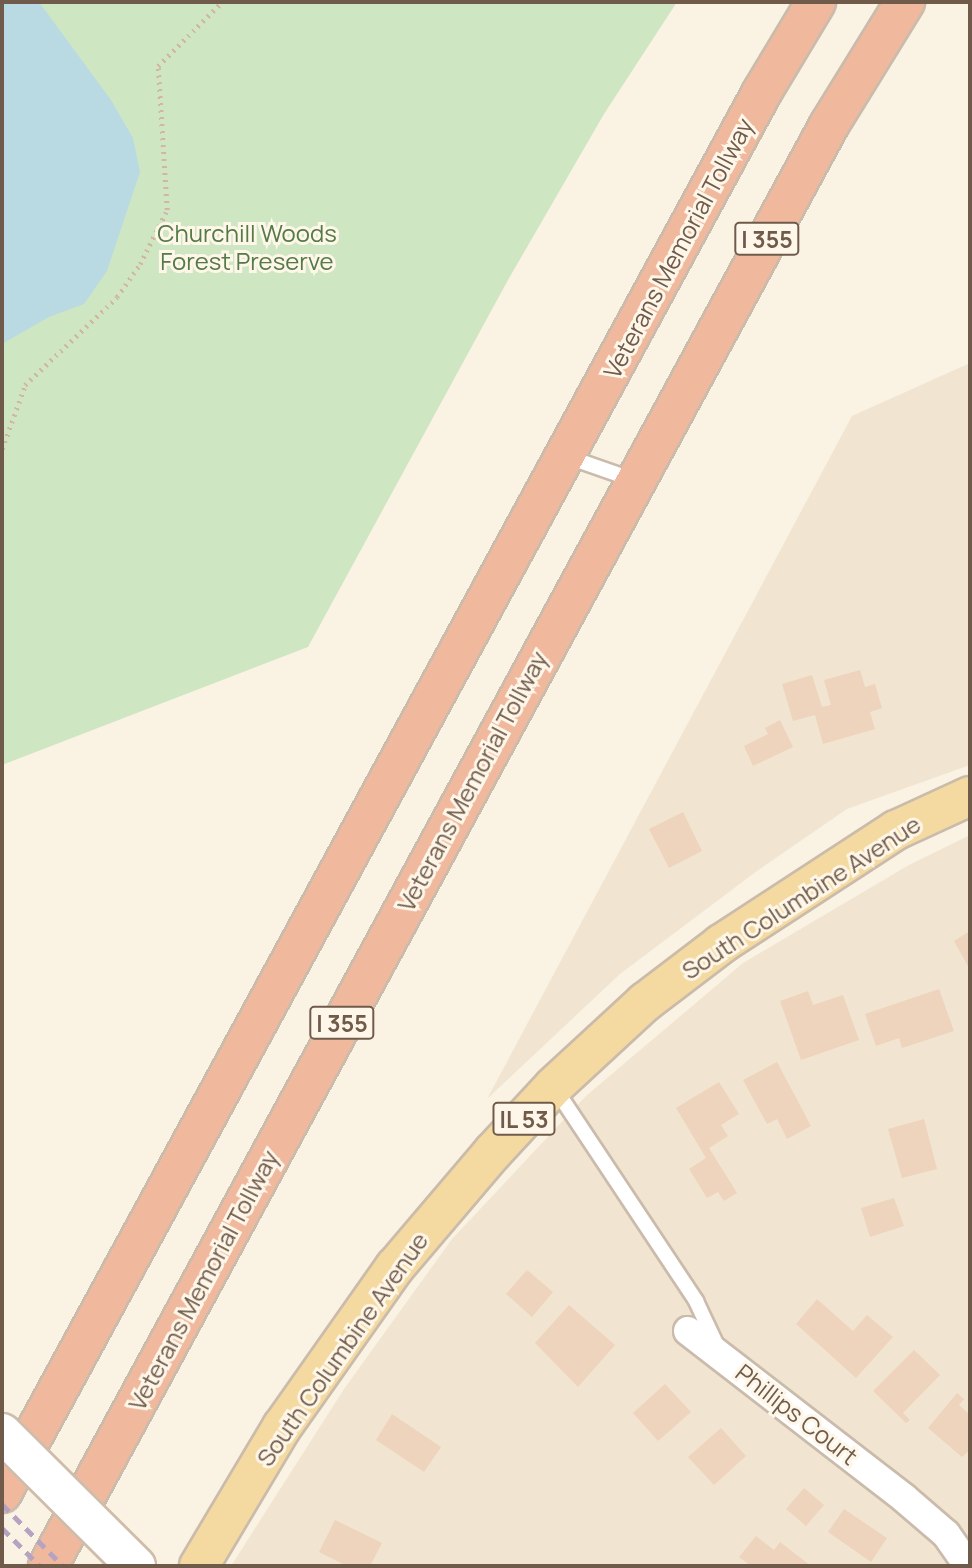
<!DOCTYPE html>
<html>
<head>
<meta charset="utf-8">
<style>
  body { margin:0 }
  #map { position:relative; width:972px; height:1568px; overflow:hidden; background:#faf3e3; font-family:Manrope,sans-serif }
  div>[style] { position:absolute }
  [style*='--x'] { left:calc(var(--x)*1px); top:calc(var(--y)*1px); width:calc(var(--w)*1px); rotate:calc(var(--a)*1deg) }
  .residential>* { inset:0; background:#f1e5d2 }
  .green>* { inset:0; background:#cfe6c3 }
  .water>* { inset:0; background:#b9dae2 }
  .building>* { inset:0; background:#eed3bd }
  .path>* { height:4.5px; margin-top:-2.25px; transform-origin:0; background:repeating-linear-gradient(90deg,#d2b7a0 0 2px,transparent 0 7px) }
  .roads { filter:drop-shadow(2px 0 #cabbab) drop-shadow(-2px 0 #cabbab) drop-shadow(0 2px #cabbab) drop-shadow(0 -2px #cabbab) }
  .lane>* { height:14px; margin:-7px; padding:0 7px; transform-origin:7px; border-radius:7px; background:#fff }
  .street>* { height:28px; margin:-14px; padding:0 14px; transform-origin:14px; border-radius:14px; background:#fff }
  .primary>* { height:38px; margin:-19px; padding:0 19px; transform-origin:19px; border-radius:19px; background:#f4daa0 }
  .highway>* { height:38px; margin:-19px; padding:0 19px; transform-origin:19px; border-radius:19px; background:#f0b99e }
  .rail>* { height:5px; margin-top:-2.5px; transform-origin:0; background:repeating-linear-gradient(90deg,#b6a3c2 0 10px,transparent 0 17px) }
  .bridges { filter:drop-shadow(2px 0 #cfbdab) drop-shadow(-2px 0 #cfbdab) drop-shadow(0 2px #cfbdab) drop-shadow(0 -2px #cfbdab) }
  .secondary-bridge>* { height:38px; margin:-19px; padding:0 19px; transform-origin:19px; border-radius:19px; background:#fff }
  span { translate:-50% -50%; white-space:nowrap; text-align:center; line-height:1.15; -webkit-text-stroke:6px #fef7e9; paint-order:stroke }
  .shield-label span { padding:2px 5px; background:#fef7e9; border:2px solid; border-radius:5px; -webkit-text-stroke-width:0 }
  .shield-label { font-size:23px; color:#705b4b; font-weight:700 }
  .park-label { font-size:24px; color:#547a47 }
  .street-label { font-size:24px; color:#705b4b }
  .frame { position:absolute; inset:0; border:4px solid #705b4b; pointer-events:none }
</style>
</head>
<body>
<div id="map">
  <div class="residential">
    <div style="clip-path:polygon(970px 363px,970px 765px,847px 809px,757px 871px,620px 974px,487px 1099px,852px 416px)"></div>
    <div style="clip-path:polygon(970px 835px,970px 1566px,231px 1566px,344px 1389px,452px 1239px,587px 1095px,743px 963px,909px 865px)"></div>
  </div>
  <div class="green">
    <div style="clip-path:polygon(2px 2px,677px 2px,604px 114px,508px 280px,308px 647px,2px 765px)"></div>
  </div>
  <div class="water">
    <div style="clip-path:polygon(2px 2px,39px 2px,111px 100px,133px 138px,140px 172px,107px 271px,84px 304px,49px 317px,2px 344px)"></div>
  </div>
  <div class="building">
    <div style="clip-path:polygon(860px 670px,865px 687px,875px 684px,882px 708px,870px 712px,875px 729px,823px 744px,815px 715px,793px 721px,782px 684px,812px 675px,822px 707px,831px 705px,824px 680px)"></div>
    <div style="clip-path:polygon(780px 720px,793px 747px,753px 766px,744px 746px,768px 734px,765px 728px)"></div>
    <div style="clip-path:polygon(683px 812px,702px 851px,669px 868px,649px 829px)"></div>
    <div style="clip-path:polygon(970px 931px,970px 970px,954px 941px)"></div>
    <div style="clip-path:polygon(939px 989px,954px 1031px,902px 1048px,899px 1038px,876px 1046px,865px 1014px)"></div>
    <div style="clip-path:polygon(808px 991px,813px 1005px,843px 995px,859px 1040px,801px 1060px,780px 1001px)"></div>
    <div style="clip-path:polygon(777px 1062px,811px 1126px,787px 1139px,777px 1119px,767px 1124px,743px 1080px)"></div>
    <div style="clip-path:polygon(719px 1082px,739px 1114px,721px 1125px,728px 1136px,709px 1148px,737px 1193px,724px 1201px,718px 1192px,707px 1198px,689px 1169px,706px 1158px,676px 1108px)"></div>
    <div style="clip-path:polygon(924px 1119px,937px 1169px,902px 1178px,888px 1129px)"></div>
    <div style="clip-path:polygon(894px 1198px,904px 1226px,870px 1237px,861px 1208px)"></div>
    <div style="clip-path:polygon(527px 1270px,553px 1292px,532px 1317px,506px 1294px)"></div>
    <div style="clip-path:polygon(817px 1299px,853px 1331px,867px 1315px,893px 1337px,856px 1378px,796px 1324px)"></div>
    <div style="clip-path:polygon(569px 1305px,615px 1345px,578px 1387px,535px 1343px)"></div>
    <div style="clip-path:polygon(914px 1350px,940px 1375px,903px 1413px,910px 1420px,906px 1423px,873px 1391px)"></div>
    <div style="clip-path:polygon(665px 1384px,691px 1412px,658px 1441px,633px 1413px)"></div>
    <div style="clip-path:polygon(957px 1393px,964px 1399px,959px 1405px,970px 1415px,970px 1450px,962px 1457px,928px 1428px)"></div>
    <div style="clip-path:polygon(392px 1414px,441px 1447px,424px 1472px,376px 1440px)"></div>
    <div style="clip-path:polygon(721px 1428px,746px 1456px,714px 1485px,688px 1457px)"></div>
    <div style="clip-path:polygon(804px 1488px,824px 1505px,806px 1526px,786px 1509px)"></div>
    <div style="clip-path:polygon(844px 1509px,887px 1538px,871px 1562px,828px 1532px)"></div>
    <div style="clip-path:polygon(335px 1520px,382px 1543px,370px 1566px,347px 1566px,319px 1552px)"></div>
    <div style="clip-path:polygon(756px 1536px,774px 1550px,780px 1542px,811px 1566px,751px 1566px,739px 1557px)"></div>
  </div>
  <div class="path">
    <div style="--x:2;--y:449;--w:68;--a:-70.2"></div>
    <div style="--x:25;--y:385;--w:127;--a:-43.7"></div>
    <div style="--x:117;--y:297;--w:40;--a:-55.1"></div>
    <div style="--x:140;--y:264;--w:60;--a:-63.4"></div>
    <div style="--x:167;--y:210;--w:144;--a:-93.6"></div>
    <div style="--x:158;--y:66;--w:91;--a:-45"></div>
  </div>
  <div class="roads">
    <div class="lane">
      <div style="--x:568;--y:457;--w:70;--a:19.2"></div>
      <div style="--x:554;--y:1087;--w:257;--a:56.4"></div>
      <div style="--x:696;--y:1301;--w:52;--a:64.9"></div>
    </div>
    <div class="street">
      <div style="--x:688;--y:1331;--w:273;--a:37.7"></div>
      <div style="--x:904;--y:1498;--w:55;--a:40.6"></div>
      <div style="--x:946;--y:1534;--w:39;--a:55"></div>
    </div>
    <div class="primary">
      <div style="--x:199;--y:1566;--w:162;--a:-59.2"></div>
      <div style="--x:282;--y:1427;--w:196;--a:-54.8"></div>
      <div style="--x:395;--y:1267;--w:150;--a:-49.6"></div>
      <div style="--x:492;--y:1153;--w:91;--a:-47.2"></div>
      <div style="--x:554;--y:1086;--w:124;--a:-42.7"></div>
      <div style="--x:645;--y:1002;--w:96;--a:-37.3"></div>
      <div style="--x:721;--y:944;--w:209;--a:-33.1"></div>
      <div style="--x:896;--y:830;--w:81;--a:-24.7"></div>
    </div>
    <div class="highway">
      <div style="--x:2;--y:1493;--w:1594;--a:-61.52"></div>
      <div style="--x:762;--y:92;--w:105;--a:-59"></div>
      <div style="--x:48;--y:1566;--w:1639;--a:-61.54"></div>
      <div style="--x:829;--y:125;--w:145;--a:-58.3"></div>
    </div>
  </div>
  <div class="rail">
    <div style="--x:2;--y:1504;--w:87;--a:45.5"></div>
    <div style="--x:2;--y:1528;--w:54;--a:45"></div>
  </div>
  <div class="bridges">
    <div class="secondary-bridge">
      <div style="--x:2;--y:1433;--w:189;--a:44.8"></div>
    </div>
  </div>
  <div class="shield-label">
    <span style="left:767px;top:239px">I 355</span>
    <span style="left:342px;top:1023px">I 355</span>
    <span style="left:524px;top:1119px">IL 53</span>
  </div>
  <div class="park-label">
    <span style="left:247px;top:247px">Churchill Woods<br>Forest Preserve</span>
  </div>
  <div class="street-label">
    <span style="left:678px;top:248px;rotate:-62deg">Veterans Memorial Tollway</span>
    <span style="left:472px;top:781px;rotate:-62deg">Veterans Memorial Tollway</span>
    <span style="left:801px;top:897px;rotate:-33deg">South Columbine Avenue</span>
    <span style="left:203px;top:1280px;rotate:-62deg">Veterans Memorial Tollway</span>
    <span style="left:342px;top:1349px;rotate:-55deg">South Columbine Avenue</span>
    <span style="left:797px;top:1414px;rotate:38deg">Phillips Court</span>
  </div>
  <div class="frame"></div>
</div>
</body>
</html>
